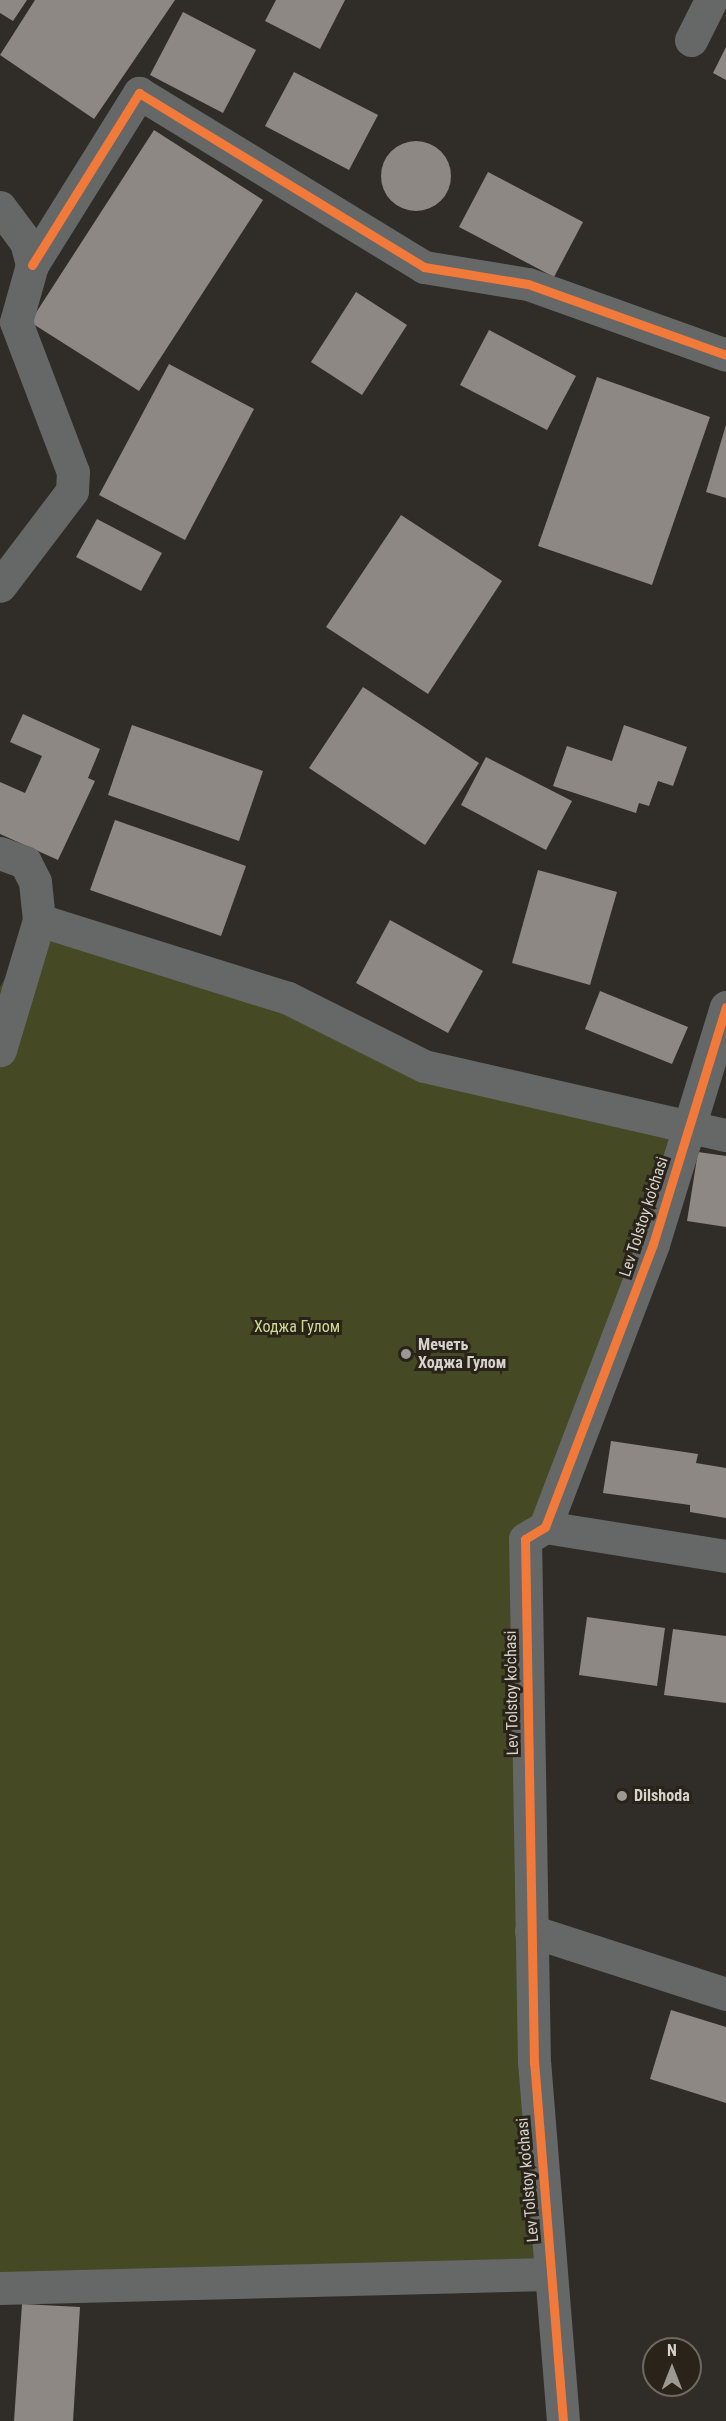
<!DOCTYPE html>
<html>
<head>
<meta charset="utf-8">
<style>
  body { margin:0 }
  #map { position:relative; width:726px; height:2421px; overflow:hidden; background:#302c27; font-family:"Roboto Condensed",sans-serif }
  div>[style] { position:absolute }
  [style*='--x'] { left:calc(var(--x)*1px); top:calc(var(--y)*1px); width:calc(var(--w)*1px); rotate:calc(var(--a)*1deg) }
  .green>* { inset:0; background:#454a24 }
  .building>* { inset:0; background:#8e8885 }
  .round { border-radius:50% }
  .minor>* { height:33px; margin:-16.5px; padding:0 16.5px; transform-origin:16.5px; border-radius:16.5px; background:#666767 }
  .cycleway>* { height:9px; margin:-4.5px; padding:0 4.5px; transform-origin:4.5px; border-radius:4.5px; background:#f17a3a }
  .dots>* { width:16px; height:16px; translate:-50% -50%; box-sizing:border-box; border:3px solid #2a231a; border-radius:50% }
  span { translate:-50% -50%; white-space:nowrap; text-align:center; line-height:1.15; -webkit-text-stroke:6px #2a231a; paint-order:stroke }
  .street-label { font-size:16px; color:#d6d2cc }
  .park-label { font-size:16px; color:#cddb91 }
  .poi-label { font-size:16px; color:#d6d2cc; font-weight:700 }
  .left { translate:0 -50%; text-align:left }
  .north { position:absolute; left:642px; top:2337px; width:60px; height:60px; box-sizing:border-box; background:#2a231a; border:2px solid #6f6961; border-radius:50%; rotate:0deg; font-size:16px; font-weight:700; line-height:24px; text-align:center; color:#d6d2cc }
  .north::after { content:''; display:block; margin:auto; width:21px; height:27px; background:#9c9892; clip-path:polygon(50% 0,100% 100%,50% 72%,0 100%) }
</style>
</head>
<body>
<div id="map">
  <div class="green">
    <div style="clip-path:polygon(39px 920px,462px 1075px,688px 1129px,525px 1539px,551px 2274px,0 2288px,0 987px)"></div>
  </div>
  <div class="building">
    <div style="clip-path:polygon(0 0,27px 0,13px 21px,0 13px)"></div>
    <div style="clip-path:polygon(35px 0,175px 0,94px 119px,0 55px)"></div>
    <div style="clip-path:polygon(276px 0,345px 0,320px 49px,265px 21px)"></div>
    <div style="clip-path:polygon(183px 12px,256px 50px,223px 113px,150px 75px)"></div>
    <div style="clip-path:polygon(726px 47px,726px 80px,713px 73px)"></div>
    <div style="clip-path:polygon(294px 72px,378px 115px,349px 170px,265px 126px)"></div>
    <div style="clip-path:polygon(154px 130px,263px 200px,139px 391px,30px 322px)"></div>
    <div class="round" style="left:381px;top:141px;width:70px;height:70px"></div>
    <div style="clip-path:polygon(488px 172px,583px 222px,554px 277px,459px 227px)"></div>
    <div style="clip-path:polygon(356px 292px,407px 325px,362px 395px,311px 362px)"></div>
    <div style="clip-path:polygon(489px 330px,576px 376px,547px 430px,460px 385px)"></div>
    <div style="clip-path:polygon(169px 364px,254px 409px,185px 540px,99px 495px)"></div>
    <div style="clip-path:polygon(597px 377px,710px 417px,652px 585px,538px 546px)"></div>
    <div style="clip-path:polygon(726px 425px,726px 498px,706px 492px)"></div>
    <div style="clip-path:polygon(401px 515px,502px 581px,428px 694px,326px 627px)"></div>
    <div style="clip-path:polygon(97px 519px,162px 553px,141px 591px,76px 557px)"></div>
    <div style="clip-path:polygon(363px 687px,479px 763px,425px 845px,309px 768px)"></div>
    <div style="clip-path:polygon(23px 714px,100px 749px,88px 778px,95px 781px,58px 860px,0 834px,0 782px,25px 793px,42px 756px,10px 742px)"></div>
    <div style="clip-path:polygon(132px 725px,263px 771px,239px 841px,108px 795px)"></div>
    <div style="clip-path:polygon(624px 725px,687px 747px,673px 786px,658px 781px,649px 806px,639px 803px,636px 813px,553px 786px,567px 746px,612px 761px)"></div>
    <div style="clip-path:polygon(486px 757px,572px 801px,546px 850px,461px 805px)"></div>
    <div style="clip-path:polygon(115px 820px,246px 866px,221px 936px,90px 890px)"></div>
    <div style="clip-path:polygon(538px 870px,617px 892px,590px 985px,512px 963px)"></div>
    <div style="clip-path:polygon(390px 920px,483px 971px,448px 1033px,356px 983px)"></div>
    <div style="clip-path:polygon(600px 991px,688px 1027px,672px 1064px,585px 1029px)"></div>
    <div style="clip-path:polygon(698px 1152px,726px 1156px,726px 1227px,687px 1221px)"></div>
    <div style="clip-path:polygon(611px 1441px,698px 1454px,696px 1463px,726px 1468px,726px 1518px,690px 1512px,690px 1505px,603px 1493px)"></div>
    <div style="clip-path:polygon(587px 1617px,665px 1628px,657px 1686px,579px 1675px)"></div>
    <div style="clip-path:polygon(673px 1629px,726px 1636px,726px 1703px,664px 1695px)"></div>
    <div style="clip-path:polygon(671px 2010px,726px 2027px,726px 2103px,650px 2079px)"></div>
    <div style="clip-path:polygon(22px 2304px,80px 2307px,73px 2421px,14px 2421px)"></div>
  </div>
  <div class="minor">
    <div style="--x:691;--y:40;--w:45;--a:-63.4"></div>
    <div style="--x:0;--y:207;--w:44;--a:53.4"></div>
    <div style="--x:26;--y:242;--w:24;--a:75"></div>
    <div style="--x:32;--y:265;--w:59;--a:105.7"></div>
    <div style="--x:16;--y:322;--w:160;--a:69.2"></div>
    <div style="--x:73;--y:472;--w:19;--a:93"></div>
    <div style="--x:72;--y:491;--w:119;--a:127.2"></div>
    <div style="--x:32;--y:265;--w:203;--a:-58.1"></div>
    <div style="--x:139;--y:93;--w:334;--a:31.4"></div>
    <div style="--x:424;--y:267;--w:105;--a:9.3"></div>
    <div style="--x:528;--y:284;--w:210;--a:19.7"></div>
    <div style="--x:0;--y:853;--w:27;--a:20"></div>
    <div style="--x:25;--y:862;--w:22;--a:63"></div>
    <div style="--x:35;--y:882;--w:38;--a:84"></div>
    <div style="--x:39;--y:920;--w:136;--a:106.7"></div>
    <div style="--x:39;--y:920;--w:261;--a:17.4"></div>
    <div style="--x:288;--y:998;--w:152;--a:26.6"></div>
    <div style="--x:424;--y:1066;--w:310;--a:12.9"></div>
    <div style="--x:545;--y:1527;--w:183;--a:9.1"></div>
    <div style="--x:531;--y:1931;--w:205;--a:17.9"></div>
    <div style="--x:0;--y:2288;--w:551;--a:-1.46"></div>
    <div style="--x:563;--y:2421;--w:359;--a:-94.6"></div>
    <div style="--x:534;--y:2063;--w:524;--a:-90.98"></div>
    <div style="--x:525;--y:1539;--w:23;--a:-31"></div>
    <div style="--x:545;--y:1527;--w:303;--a:-69.1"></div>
    <div style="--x:653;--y:1244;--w:248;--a:-72.9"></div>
  </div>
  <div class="cycleway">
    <div style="--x:32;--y:265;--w:203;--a:-58.1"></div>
    <div style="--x:139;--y:93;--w:334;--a:31.4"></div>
    <div style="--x:424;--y:267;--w:105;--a:9.3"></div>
    <div style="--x:528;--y:284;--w:210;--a:19.7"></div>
    <div style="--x:563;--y:2421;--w:359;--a:-94.6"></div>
    <div style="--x:534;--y:2063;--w:524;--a:-90.98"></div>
    <div style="--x:525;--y:1539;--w:23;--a:-31"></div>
    <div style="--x:545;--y:1527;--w:303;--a:-69.1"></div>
    <div style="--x:653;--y:1244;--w:248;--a:-72.9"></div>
  </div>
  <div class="dots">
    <div style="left:406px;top:1354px;background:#9c9892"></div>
    <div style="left:622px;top:1796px;background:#9c9892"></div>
  </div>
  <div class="street-label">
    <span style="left:644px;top:1217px;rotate:-72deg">Lev Tolstoy ko'chasi</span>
    <span style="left:512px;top:1693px;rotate:-91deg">Lev Tolstoy ko'chasi</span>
    <span style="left:528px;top:2180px;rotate:-95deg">Lev Tolstoy ko'chasi</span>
  </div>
  <div class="park-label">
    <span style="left:297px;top:1327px">Ходжа Гулом</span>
  </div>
  <div class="poi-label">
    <span class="left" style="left:418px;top:1354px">Мечеть<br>Ходжа Гулом</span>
    <span class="left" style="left:634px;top:1796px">Dilshoda</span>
  </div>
  <div class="north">N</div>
</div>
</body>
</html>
